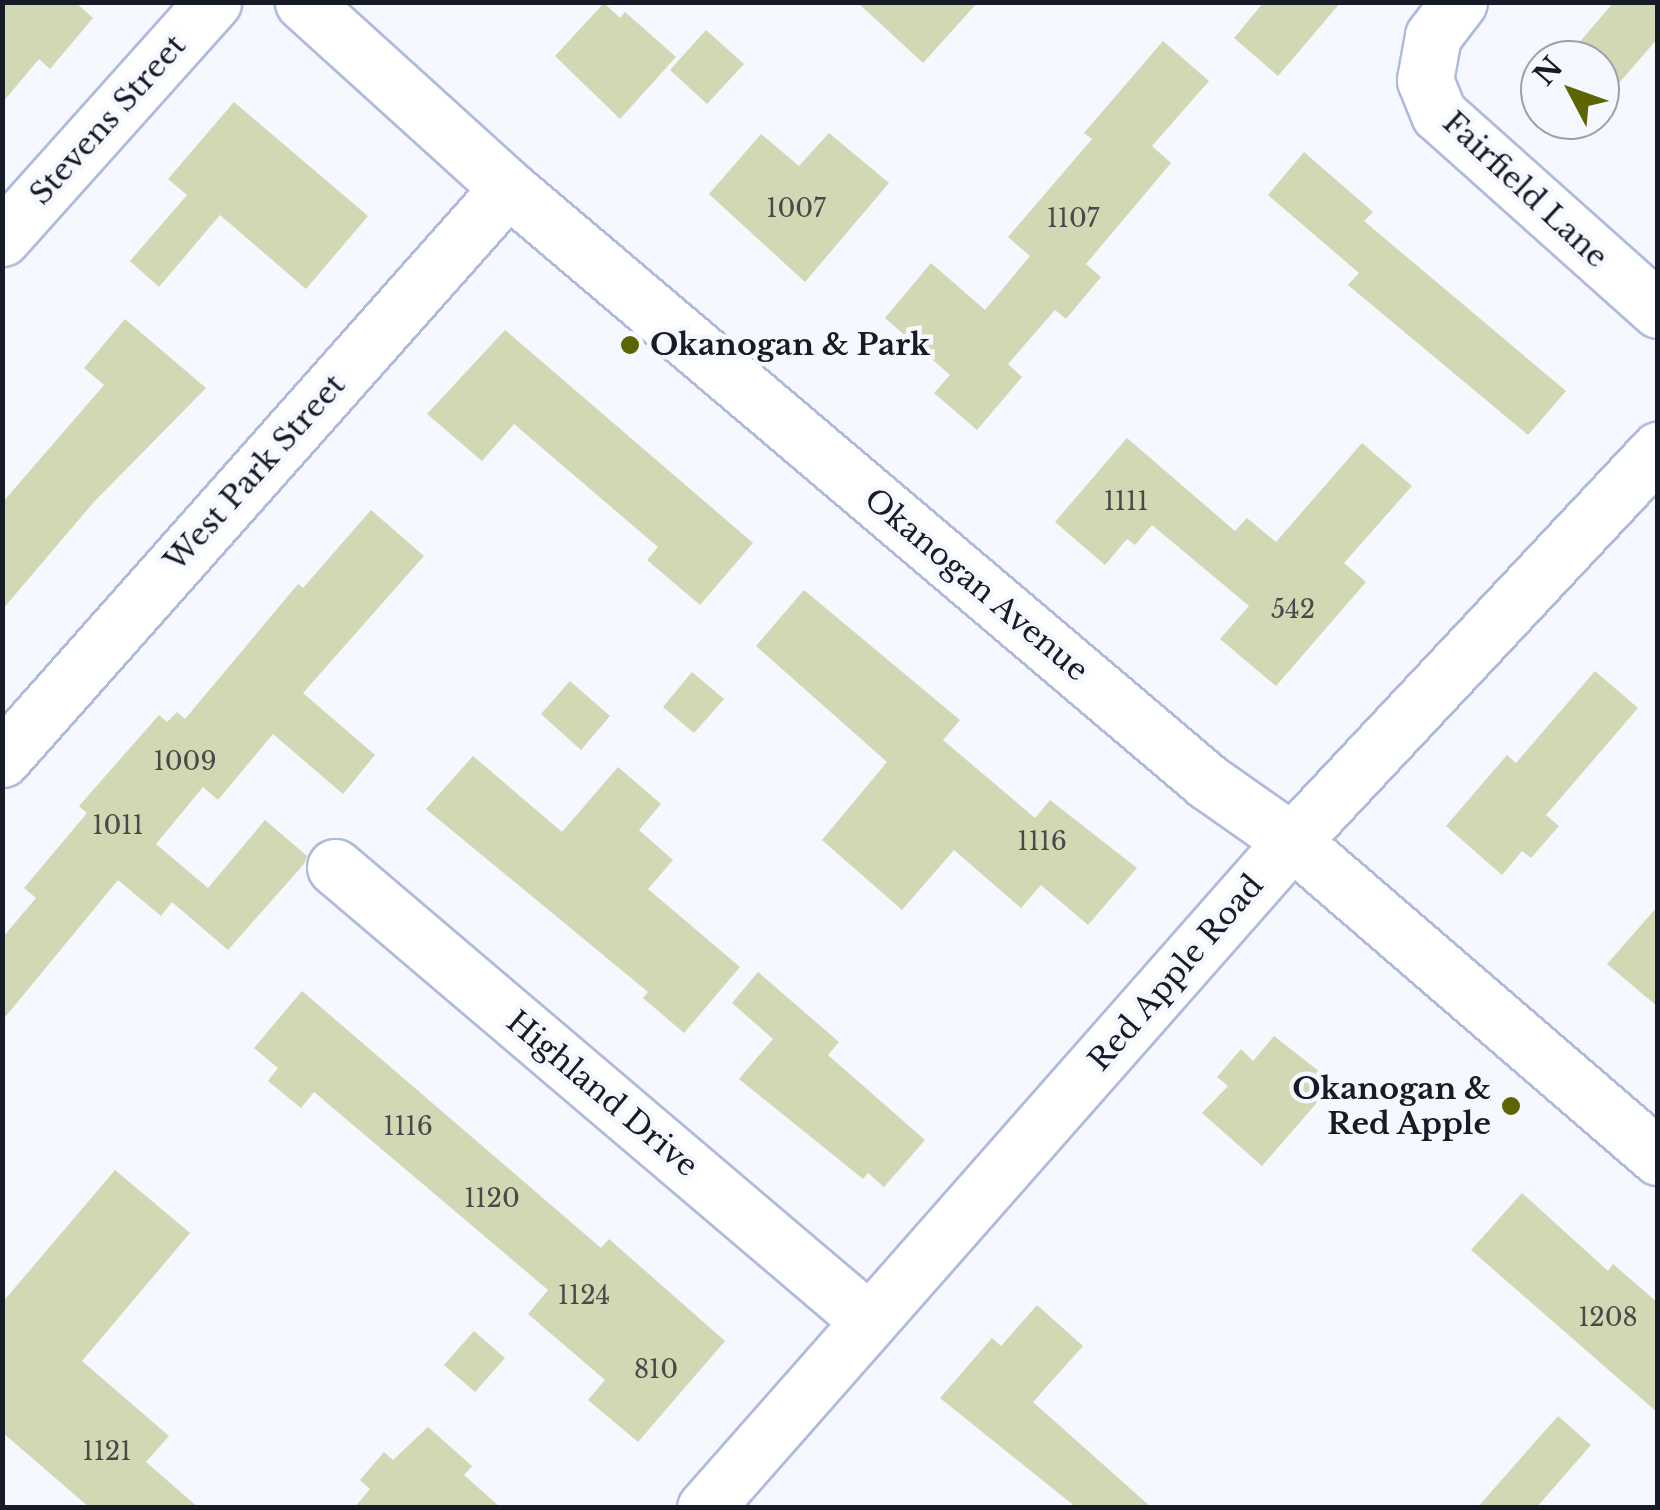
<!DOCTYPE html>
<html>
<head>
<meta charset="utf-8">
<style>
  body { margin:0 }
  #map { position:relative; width:1660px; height:1510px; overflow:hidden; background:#f5f8fe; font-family:"Libre Baskerville",serif }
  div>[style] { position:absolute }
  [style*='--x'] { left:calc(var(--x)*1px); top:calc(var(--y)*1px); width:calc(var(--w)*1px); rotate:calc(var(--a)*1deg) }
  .building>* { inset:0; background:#d2d8b4 }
  .roads { filter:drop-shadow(2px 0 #aebbdb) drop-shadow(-2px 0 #aebbdb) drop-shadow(0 2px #aebbdb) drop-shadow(0 -2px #aebbdb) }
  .minor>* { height:55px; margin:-27.5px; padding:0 27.5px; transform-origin:27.5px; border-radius:27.5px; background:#fff }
  .dots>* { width:28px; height:28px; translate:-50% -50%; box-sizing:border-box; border:5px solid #f5f8fe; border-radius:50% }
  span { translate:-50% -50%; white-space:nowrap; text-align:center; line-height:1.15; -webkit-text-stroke:9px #f5f8fe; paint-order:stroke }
  .number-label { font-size:25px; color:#464a4a }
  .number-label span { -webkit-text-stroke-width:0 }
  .street-label { font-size:30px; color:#171b27 }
  .poi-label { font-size:30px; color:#171b27; font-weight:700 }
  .left { translate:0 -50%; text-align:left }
  .right { translate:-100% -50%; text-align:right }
  .frame { position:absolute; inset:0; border:5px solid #171b27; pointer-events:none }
  .north { position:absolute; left:1520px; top:40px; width:100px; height:100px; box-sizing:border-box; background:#f5f8fe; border:2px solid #9ca0a8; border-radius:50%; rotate:311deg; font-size:28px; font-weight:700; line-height:40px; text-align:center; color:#171b27 }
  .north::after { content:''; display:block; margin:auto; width:35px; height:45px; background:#5d6503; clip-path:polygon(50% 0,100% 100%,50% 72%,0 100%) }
</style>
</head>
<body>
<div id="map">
  <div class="building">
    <div style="clip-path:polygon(2px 2px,75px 2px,93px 18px,50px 69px,39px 59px,2px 103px)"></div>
    <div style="clip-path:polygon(857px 2px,978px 2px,923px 63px)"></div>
    <div style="clip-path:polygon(1264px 2px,1341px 2px,1278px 76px,1234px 38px)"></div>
    <div style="clip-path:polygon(1614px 2px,1658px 2px,1658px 38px,1600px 105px,1600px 60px,1564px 60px)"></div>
    <div style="clip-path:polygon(604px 3px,620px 18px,625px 12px,676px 57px,620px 119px,555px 56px)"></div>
    <div style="clip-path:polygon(706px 30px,744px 64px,707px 104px,670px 70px)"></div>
    <div style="clip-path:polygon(1163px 41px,1209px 81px,1152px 146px,1171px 163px,1086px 264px,1101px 277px,1066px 319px,1055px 310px,1008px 364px,1022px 377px,977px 430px,934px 393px,950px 375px,885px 318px,931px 263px,985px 310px,1030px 256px,1008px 237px,1092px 139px,1084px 133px)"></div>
    <div style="clip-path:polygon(234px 102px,368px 216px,306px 289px,220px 215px,159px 287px,130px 261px,187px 195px,168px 179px)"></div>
    <div style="clip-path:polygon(829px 133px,889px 183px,805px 282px,709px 194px,761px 134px,799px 166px)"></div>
    <div style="clip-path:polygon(1304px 152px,1373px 212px,1364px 221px,1566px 391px,1528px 435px,1348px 285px,1359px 273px,1268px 195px)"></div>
    <div style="clip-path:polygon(125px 319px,206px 388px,93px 503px,2px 610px,2px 503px,104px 385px,84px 368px)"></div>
    <div style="clip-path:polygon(505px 330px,753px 543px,700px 605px,647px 560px,658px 547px,514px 424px,482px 461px,427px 414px)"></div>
    <div style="clip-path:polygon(1127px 438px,1235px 531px,1247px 518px,1276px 542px,1362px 443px,1412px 486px,1344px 563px,1366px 582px,1276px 686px,1220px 639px,1249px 606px,1152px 525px,1135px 545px,1127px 539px,1105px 565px,1055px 522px)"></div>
    <div style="clip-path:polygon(371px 510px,424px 556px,303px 693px,375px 755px,343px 794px,273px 734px,218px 800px,203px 787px,156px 844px,208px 888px,265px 820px,307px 856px,304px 864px,228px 950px,172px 902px,161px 916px,118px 880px,2px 1021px,2px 938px,36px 898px,24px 888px,87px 813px,79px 806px,159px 715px,167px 722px,177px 712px,185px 719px,298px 584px,303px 588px)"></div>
    <div style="clip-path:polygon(804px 590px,960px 720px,943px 740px,1035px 818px,1050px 800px,1137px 868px,1088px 925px,1041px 885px,1021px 908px,954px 850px,902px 910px,822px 840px,887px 762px,756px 646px)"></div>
    <div style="clip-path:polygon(1595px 671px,1638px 708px,1546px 815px,1559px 826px,1531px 858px,1522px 851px,1502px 875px,1446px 826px,1507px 755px,1516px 763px)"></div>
    <div style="clip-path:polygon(692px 672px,724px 699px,694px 733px,663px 707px)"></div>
    <div style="clip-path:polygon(570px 681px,610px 716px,581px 750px,541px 714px)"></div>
    <div style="clip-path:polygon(473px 756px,562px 832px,618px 767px,661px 804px,639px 830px,673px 860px,648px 889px,740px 967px,684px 1033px,643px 998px,648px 992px,426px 809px)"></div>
    <div style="clip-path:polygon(1658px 906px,1658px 1007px,1607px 964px)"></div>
    <div style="clip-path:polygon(758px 972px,839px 1042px,828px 1055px,925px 1140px,884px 1187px,868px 1173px,863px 1179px,739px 1079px,773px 1039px,732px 1003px)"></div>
    <div style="clip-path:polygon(302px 991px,601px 1248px,609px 1239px,725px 1341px,638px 1442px,588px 1400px,605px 1380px,528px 1314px,548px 1290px,314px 1092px,301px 1108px,268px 1081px,278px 1068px,254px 1048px)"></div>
    <div style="clip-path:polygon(1274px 1036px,1334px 1083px,1262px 1166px,1202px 1113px,1228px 1086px,1217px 1077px,1241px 1049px,1253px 1061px)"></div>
    <div style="clip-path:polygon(115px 1170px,190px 1233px,82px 1361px,169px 1436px,146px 1462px,199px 1508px,90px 1508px,2px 1432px,2px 1303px)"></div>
    <div style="clip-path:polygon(1522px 1193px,1608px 1271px,1613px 1264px,1658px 1303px,1658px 1413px,1471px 1250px)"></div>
    <div style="clip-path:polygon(1037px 1305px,1083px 1346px,1033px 1402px,1152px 1508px,1077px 1508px,940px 1398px,992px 1338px,1001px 1346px)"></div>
    <div style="clip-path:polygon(474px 1331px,505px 1358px,475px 1392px,444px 1365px)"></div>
    <div style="clip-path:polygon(1558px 1416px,1591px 1445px,1536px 1508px,1477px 1508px)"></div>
    <div style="clip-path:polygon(428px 1427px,472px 1466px,464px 1475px,501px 1508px,354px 1508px,370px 1489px,360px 1480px,384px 1452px,393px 1460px)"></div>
  </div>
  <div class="roads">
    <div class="minor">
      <div style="--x:303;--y:2;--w:277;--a:42.2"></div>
      <div style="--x:508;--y:188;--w:918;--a:40.32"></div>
      <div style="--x:1208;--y:782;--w:103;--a:35.1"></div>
      <div style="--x:1292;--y:841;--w:484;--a:40.8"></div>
      <div style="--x:1459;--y:2;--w:43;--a:127.4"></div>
      <div style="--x:1433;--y:36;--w:45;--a:100.3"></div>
      <div style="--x:1425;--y:80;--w:37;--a:68"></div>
      <div style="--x:1439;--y:114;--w:294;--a:41.8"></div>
      <div style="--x:2;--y:238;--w:317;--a:-48.2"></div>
      <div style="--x:2;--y:759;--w:763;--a:-48.45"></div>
      <div style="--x:335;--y:867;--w:701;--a:40.37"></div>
      <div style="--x:705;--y:1508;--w:889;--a:-48.65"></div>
      <div style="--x:1292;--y:841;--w:536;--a:-46.89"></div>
    </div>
  </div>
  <div class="dots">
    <div style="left:630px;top:345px;background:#5d6503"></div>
    <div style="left:1511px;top:1106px;background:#5d6503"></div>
  </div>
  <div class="number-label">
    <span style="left:796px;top:209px">1007</span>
    <span style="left:1073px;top:219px">1107</span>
    <span style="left:1126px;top:502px">1111</span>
    <span style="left:1293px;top:610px">542</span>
    <span style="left:185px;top:762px">1009</span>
    <span style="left:118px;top:826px">1011</span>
    <span style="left:1042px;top:842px">1116</span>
    <span style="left:408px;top:1127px">1116</span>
    <span style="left:492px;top:1199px">1120</span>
    <span style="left:584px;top:1296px">1124</span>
    <span style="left:1608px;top:1318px">1208</span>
    <span style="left:656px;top:1370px">810</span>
    <span style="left:107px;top:1452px">1121</span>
  </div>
  <div class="street-label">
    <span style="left:108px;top:120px;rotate:-48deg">Stevens Street</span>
    <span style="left:1525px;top:190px;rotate:43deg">Fairfield Lane</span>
    <span style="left:255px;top:473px;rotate:-48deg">West Park Street</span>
    <span style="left:976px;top:585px;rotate:40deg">Okanogan Avenue</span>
    <span style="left:1176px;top:973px;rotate:-49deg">Red Apple Road</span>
    <span style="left:602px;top:1094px;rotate:40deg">Highland Drive</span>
  </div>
  <div class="poi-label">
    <span class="left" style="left:650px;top:345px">Okanogan &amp; Park</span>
    <span class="right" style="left:1491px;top:1106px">Okanogan &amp;<br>Red Apple</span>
  </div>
  <div class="frame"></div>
  <div class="north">N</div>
</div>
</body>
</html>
